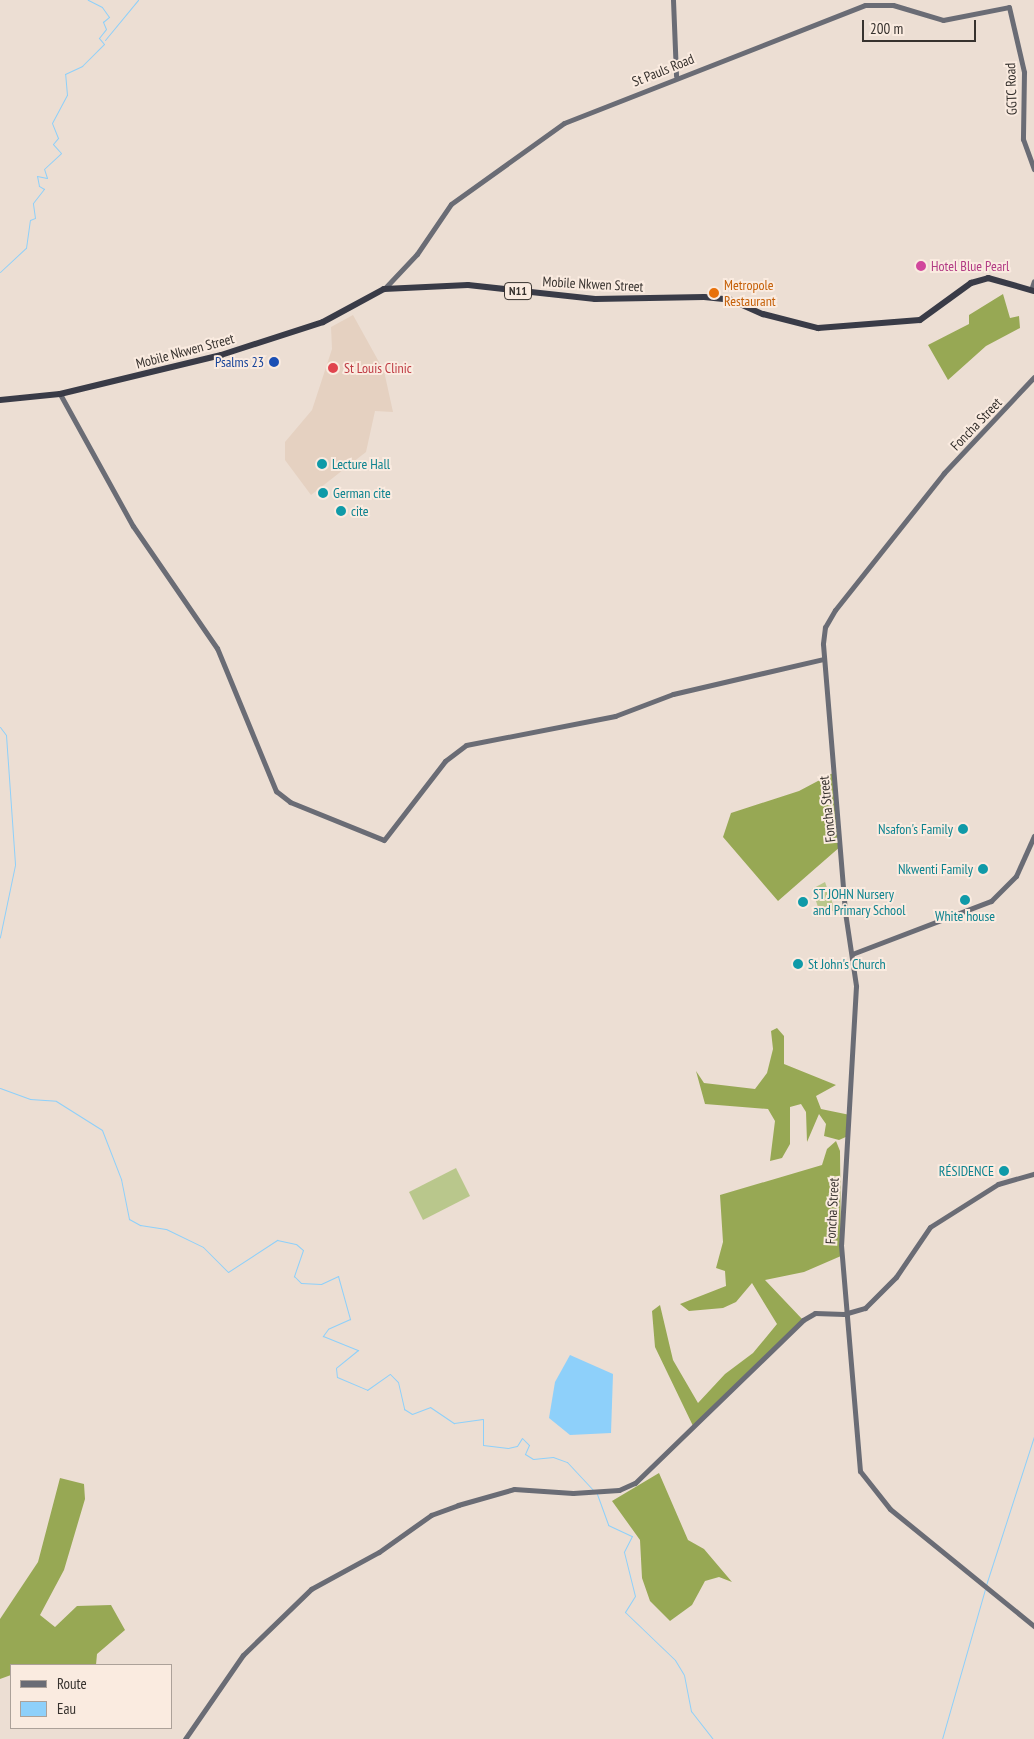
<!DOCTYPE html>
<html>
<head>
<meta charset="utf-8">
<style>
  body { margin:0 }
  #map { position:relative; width:1034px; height:1739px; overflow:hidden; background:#ecded3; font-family:"PT Sans Narrow",sans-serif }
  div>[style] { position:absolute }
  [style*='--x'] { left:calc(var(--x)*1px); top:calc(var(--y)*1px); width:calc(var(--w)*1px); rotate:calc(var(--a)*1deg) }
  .built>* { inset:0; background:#e5d1c1 }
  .green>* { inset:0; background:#b9c78c }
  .forest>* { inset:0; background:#97a854 }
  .water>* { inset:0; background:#8ed0fa }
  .stream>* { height:1px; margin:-0.5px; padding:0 0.5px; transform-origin:0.5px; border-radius:0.5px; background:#8ed0fa }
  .secondary>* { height:5px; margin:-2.5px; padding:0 2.5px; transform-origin:2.5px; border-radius:2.5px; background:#6a6c75 }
  .highway>* { height:6px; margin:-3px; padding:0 3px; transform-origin:3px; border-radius:3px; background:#393b47 }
  .dots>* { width:14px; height:14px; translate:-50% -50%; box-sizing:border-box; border:2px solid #faebe0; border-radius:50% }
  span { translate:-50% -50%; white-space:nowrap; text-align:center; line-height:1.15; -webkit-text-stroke:4px #faebe0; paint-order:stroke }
  .shield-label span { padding:1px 4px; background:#faebe0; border:1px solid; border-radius:4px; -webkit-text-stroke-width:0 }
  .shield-label { font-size:12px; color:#37322e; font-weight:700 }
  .street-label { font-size:14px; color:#37322e }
  .hotel-label { font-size:14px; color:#b23c85 }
  .left { translate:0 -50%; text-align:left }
  .food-label { font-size:14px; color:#c56008 }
  .transit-label { font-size:14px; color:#164399 }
  .right { translate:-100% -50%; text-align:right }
  .health-label { font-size:14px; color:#be3a42 }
  .culture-label { font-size:14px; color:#0d838f }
  .legend { position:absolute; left:10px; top:1664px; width:162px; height:65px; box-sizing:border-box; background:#faebe0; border:1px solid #aca199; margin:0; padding:6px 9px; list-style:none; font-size:15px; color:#37322e }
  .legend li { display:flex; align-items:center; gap:10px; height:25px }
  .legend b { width:25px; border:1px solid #aca199 }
  .scale { position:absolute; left:862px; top:20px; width:114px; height:22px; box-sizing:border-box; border:2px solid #37322e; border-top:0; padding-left:6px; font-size:15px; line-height:18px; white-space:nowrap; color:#37322e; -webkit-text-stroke:4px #faebe0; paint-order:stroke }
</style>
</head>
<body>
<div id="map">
  <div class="built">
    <div style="clip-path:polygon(353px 315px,384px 371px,393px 412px,375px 411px,366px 452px,311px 495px,285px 460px,285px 442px,312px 410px,332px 349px,331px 327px)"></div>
  </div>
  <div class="green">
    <div style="clip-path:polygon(825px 882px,835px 910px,821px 916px,812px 889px)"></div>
    <div style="clip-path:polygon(456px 1168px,470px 1196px,423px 1220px,409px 1192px)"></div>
  </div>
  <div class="forest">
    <div style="clip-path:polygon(1003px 294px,1010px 318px,1019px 316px,1020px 328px,986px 346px,948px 380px,928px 345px,969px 324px,969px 315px)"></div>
    <div style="clip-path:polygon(833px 773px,841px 846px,778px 901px,723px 837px,731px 813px,799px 791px)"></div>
    <div style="clip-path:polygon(777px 1028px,784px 1036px,784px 1064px,836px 1085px,816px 1096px,821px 1109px,850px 1115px,848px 1136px,839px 1140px,824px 1136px,826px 1124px,819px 1114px,807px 1142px,806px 1112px,801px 1104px,790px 1107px,790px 1144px,782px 1158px,770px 1161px,775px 1121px,768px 1109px,705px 1104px,696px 1071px,704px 1083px,755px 1089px,767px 1073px,773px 1049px,771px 1031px)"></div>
    <div style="clip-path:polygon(836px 1141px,840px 1151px,841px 1256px,804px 1272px,765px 1280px,803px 1320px,694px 1428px,655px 1347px,652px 1311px,660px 1305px,673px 1360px,698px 1403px,725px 1374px,753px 1353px,777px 1324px,752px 1283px,736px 1302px,723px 1308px,689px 1311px,680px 1304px,726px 1286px,725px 1271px,716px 1268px,723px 1242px,720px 1195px,822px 1165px,827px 1149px)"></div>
    <div style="clip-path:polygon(659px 1473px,688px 1540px,704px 1549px,732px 1582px,719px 1577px,705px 1581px,692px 1605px,670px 1621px,650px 1601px,642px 1578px,640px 1540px,612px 1501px)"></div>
    <div style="clip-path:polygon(60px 1478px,84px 1484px,85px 1499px,64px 1570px,40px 1615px,55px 1627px,77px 1606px,111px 1605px,125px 1630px,97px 1654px,96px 1665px,11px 1665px,11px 1675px,0 1679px,0 1619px,38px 1562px)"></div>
  </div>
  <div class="water">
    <div style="clip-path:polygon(570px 1355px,613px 1374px,611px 1433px,570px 1435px,549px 1418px,555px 1382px)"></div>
  </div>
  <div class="stream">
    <div style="--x:105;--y:40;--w:52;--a:-50.5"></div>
    <div style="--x:0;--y:272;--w:35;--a:-43"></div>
    <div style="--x:26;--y:248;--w:28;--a:-82"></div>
    <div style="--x:30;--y:220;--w:5;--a:-22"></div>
    <div style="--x:35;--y:218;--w:15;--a:-98"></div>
    <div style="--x:33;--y:203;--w:18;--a:-52"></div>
    <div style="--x:44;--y:189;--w:6;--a:-149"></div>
    <div style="--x:39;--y:186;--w:10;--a:-101"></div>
    <div style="--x:37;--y:176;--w:10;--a:11"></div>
    <div style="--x:47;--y:178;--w:9;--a:-108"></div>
    <div style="--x:44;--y:169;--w:23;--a:-43"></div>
    <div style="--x:61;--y:153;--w:12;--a:-132"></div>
    <div style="--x:53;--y:144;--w:8;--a:-50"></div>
    <div style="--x:58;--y:138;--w:16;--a:-112"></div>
    <div style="--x:52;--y:123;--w:32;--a:-62"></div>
    <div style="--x:67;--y:95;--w:21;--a:-95"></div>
    <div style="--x:65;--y:74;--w:19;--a:-25"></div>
    <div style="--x:82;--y:66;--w:31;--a:-45"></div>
    <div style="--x:104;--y:44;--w:8;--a:-130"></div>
    <div style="--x:99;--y:38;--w:11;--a:-52"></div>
    <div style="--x:106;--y:29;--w:8;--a:-113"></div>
    <div style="--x:103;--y:22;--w:8;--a:-40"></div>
    <div style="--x:109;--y:17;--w:12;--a:-125"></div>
    <div style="--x:102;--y:7;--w:16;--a:-153"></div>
    <div style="--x:0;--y:727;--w:10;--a:53"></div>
    <div style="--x:6;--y:735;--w:130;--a:86"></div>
    <div style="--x:15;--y:865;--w:74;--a:101.8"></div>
    <div style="--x:0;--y:1088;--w:32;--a:20"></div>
    <div style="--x:30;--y:1099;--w:26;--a:4"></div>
    <div style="--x:56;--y:1101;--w:54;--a:32.2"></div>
    <div style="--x:102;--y:1130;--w:53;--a:68.8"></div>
    <div style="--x:121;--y:1179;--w:41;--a:78.7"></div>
    <div style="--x:129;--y:1219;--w:13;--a:29"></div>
    <div style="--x:140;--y:1225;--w:26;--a:9"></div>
    <div style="--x:166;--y:1229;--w:41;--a:25.9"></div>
    <div style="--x:203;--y:1247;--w:35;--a:45"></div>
    <div style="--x:228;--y:1272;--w:59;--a:-33.1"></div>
    <div style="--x:277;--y:1240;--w:19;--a:12"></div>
    <div style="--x:296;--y:1244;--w:9;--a:41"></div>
    <div style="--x:303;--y:1250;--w:28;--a:109"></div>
    <div style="--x:294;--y:1276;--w:10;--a:45"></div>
    <div style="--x:301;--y:1283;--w:20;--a:3"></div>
    <div style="--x:321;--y:1284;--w:19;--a:-25"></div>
    <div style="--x:338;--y:1276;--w:45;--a:74.4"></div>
    <div style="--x:350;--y:1319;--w:24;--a:156"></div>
    <div style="--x:328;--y:1329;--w:9;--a:126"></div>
    <div style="--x:323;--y:1336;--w:38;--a:22"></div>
    <div style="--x:358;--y:1350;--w:28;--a:141"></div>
    <div style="--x:336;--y:1368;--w:9;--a:84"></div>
    <div style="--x:337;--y:1377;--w:33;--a:23"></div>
    <div style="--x:367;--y:1390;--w:28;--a:-35"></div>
    <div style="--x:390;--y:1374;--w:11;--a:45"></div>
    <div style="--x:398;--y:1382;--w:28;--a:77"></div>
    <div style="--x:404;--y:1409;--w:9;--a:32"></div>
    <div style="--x:412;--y:1414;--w:19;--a:-21"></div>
    <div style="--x:430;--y:1407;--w:29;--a:34"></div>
    <div style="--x:454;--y:1423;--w:29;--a:-8"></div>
    <div style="--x:483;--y:1419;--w:26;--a:90"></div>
    <div style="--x:483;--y:1445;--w:25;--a:7"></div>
    <div style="--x:508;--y:1448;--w:9;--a:-13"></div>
    <div style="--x:517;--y:1446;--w:9;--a:-58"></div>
    <div style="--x:522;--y:1438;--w:10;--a:45"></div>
    <div style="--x:529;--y:1445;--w:10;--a:114"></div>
    <div style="--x:525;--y:1454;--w:9;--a:32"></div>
    <div style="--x:533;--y:1459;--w:20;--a:-6"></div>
    <div style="--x:553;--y:1457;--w:15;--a:20"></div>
    <div style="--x:567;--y:1462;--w:40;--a:47"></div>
    <div style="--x:597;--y:1494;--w:33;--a:70"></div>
    <div style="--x:608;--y:1525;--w:26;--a:25"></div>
    <div style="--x:632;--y:1536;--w:18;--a:117"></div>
    <div style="--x:624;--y:1552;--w:45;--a:76"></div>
    <div style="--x:635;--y:1596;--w:19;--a:122"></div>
    <div style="--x:625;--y:1612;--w:69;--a:43.8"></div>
    <div style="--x:675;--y:1660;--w:17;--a:59"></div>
    <div style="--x:684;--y:1675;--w:37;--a:79"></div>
    <div style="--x:691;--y:1711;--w:36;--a:52"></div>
    <div style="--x:986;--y:1585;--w:157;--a:-72.1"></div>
    <div style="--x:942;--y:1739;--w:156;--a:-74"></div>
  </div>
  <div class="secondary">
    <div style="--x:673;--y:0;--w:76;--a:87.7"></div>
    <div style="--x:384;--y:289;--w:48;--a:-46.7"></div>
    <div style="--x:417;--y:254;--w:60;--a:-55.8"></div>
    <div style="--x:451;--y:204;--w:139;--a:-35.6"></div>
    <div style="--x:564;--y:123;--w:323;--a:-21.4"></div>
    <div style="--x:865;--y:5;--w:28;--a:0"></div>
    <div style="--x:893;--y:5;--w:52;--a:16.7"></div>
    <div style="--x:943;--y:20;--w:67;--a:-11.1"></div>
    <div style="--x:1009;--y:7;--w:67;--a:77"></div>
    <div style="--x:1024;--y:72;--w:67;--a:90.9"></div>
    <div style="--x:1023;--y:139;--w:32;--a:70"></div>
    <div style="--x:1031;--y:290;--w:9;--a:-72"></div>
    <div style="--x:1034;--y:377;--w:132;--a:133.2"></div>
    <div style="--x:944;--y:473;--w:175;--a:128.5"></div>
    <div style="--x:835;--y:610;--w:20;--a:120"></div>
    <div style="--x:825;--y:627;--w:17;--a:97"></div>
    <div style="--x:823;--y:644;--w:269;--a:85.3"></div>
    <div style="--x:845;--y:912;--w:75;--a:81.5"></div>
    <div style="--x:856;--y:986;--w:259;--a:93.3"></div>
    <div style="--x:841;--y:1245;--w:227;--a:85.2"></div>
    <div style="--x:860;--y:1471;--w:48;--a:51.7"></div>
    <div style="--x:890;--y:1509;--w:186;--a:39.1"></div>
    <div style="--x:60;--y:394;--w:151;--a:61.1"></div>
    <div style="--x:133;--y:526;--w:148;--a:55.5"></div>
    <div style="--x:217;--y:648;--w:155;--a:67.6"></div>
    <div style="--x:276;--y:791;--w:18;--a:38"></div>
    <div style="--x:290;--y:802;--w:101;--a:22"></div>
    <div style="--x:384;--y:840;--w:100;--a:-52.3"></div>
    <div style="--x:445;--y:761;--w:26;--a:-37"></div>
    <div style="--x:466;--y:745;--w:152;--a:-11"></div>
    <div style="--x:615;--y:716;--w:62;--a:-20.8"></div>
    <div style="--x:673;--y:694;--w:154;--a:-13.1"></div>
    <div style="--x:852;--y:954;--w:149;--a:-20.9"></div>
    <div style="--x:991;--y:901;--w:35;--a:-45"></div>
    <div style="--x:1016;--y:876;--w:44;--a:-65.8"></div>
    <div style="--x:185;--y:1739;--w:102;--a:-55.4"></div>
    <div style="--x:243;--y:1655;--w:95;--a:-44.1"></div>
    <div style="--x:311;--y:1589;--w:77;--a:-28.6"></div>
    <div style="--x:379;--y:1552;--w:64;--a:-35.4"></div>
    <div style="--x:431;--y:1515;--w:29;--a:-20"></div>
    <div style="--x:458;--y:1505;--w:58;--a:-15.9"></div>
    <div style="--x:514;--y:1489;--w:59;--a:3.9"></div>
    <div style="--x:573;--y:1493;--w:46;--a:-3.7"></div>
    <div style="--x:619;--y:1490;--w:17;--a:-24"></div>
    <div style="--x:635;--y:1483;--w:234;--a:-44.1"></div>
    <div style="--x:803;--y:1320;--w:14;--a:-30"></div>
    <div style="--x:815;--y:1313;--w:29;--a:2"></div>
    <div style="--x:844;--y:1314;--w:22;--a:-16"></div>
    <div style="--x:865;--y:1308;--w:44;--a:-45"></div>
    <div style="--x:896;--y:1277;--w:60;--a:-55.8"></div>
    <div style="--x:930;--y:1227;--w:80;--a:-32.3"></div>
    <div style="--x:998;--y:1184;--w:37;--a:-16"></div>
  </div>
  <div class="highway">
    <div style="--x:0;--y:400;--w:60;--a:-5.7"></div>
    <div style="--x:60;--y:394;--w:166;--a:-13.6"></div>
    <div style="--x:221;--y:355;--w:107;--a:-17.9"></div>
    <div style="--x:323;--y:322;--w:69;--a:-28.4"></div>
    <div style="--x:384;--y:289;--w:84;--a:-2.7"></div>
    <div style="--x:468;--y:285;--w:128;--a:6.3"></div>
    <div style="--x:595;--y:299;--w:109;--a:-1.1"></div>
    <div style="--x:704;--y:297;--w:27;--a:6"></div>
    <div style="--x:731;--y:300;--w:35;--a:24"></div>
    <div style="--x:763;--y:314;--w:57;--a:14.3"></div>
    <div style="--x:818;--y:328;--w:102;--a:-4.5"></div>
    <div style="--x:920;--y:320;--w:63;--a:-36"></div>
    <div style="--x:971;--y:283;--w:18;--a:-16"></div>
    <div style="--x:988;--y:278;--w:48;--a:15.8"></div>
  </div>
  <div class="dots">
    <div style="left:921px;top:266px;background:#d1479c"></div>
    <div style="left:714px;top:293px;background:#e8710a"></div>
    <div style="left:274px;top:362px;background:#1a4fb4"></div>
    <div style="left:333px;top:368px;background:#e0444e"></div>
    <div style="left:322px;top:464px;background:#0f9aa8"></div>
    <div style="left:323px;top:493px;background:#0f9aa8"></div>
    <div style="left:341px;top:511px;background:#0f9aa8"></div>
    <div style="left:963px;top:829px;background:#0f9aa8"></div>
    <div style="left:983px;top:869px;background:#0f9aa8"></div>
    <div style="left:965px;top:900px;background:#0f9aa8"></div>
    <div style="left:803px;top:902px;background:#0f9aa8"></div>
    <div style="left:798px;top:964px;background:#0f9aa8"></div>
    <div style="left:1004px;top:1171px;background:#0f9aa8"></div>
  </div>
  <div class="shield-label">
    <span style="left:518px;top:291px">N11</span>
  </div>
  <div class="street-label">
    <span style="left:663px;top:70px;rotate:-22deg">St Pauls Road</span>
    <span style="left:1011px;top:89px;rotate:-92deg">GGTC Road</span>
    <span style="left:593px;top:284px;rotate:3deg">Mobile Nkwen Street</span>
    <span style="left:185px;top:351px;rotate:-15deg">Mobile Nkwen Street</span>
    <span style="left:976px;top:424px;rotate:-46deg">Foncha Street</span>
    <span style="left:827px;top:809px;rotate:-96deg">Foncha Street</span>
    <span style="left:832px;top:1211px;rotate:-87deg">Foncha Street</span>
  </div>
  <div class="hotel-label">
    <span class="left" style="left:931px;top:266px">Hotel Blue Pearl</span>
  </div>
  <div class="food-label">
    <span class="left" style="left:724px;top:293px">Metropole<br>Restaurant</span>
  </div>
  <div class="transit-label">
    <span class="right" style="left:264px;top:362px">Psalms 23</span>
  </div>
  <div class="health-label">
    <span class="left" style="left:344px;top:368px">St Louis Clinic</span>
  </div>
  <div class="culture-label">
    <span class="left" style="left:332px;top:464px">Lecture Hall</span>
    <span class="left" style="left:333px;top:493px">German cite</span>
    <span class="left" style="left:351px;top:511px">cite</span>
    <span class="right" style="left:953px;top:829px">Nsafon's Family</span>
    <span class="right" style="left:973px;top:869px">Nkwenti Family</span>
    <span class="left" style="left:813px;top:902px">ST JOHN Nursery<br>and Primary School</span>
    <span style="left:965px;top:916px">White house</span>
    <span class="left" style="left:808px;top:964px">St John's Church</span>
    <span class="right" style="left:994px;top:1171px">RÉSIDENCE</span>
  </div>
  <ul class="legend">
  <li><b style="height:6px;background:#6a6c75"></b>Route</li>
  <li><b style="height:14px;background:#8ed0fa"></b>Eau</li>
  </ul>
  <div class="scale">200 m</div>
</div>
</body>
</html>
